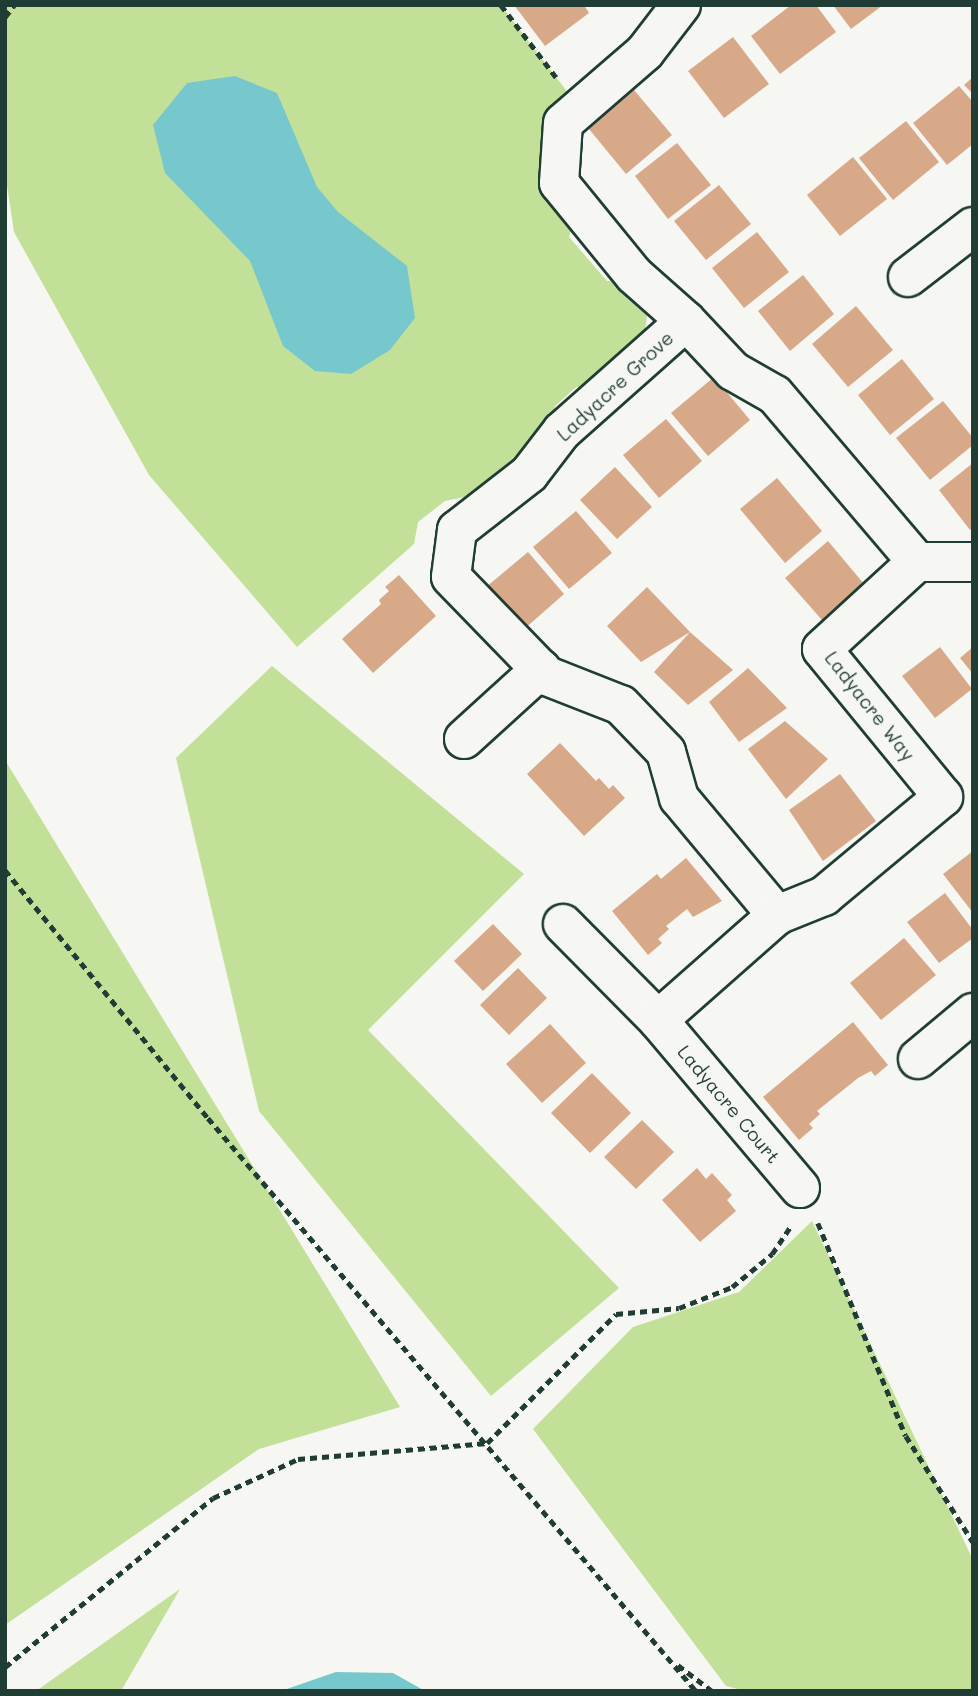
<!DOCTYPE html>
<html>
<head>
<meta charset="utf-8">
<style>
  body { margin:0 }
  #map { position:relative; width:978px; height:1696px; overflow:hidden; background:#f6f6f2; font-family:Mali,sans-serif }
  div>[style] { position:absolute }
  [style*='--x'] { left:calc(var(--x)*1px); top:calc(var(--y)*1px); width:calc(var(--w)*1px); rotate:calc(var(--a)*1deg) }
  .green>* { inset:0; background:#c2e098 }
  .water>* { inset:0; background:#76c8cd }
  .building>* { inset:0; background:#d7a989 }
  .path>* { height:4.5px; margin-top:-2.25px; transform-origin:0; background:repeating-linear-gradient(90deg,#1f3d34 0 7px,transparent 0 12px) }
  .roads { filter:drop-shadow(2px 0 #1f3d34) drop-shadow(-2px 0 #1f3d34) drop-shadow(0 2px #1f3d34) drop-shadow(0 -2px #1f3d34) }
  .minor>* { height:38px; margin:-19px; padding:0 19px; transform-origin:19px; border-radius:19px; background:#f6f6f2 }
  span { translate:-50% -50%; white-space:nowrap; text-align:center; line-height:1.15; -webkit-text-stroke:7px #f6f6f2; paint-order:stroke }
  .street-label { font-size:19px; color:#1f3d34 }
  .frame { position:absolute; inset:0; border:7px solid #1f3d34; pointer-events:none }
</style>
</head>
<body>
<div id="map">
  <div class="green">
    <div style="clip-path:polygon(5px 5px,501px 5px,572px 98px,574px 218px,569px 237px,607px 281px,627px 282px,648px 306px,645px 333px,613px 357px,599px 388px,576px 387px,555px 406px,553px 424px,494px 491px,445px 501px,418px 522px,414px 544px,297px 647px,149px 475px,14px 232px,5px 172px)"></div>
    <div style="clip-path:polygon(272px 666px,524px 874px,368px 1030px,619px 1288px,491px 1396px,259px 1111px,176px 758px)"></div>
    <div style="clip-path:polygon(5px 760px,400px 1407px,259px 1449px,5px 1625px)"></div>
    <div style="clip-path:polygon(812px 1221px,973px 1560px,973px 1691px,746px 1691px,726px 1686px,533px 1429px,633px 1327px,739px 1292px)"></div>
    <div style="clip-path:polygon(180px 1589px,121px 1691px,36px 1691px)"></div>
  </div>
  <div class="water">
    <div style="clip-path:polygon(235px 76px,277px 93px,317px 187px,338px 212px,407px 266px,415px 318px,390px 350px,351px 374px,315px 371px,283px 346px,250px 261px,165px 173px,153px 125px,187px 83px)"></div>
    <div style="clip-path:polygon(336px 1672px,393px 1673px,425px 1691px,281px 1691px)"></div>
  </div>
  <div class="building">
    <div style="clip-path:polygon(514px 5px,584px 5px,589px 13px,545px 46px)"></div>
    <div style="clip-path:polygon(791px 5px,816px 5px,836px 32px,780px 74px,751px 36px)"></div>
    <div style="clip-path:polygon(833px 5px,883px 5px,851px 29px)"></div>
    <div style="clip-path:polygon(733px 37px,769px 84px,724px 118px,688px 71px)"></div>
    <div style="clip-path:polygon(973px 77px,973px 94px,964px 85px)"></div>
    <div style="clip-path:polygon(959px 86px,973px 102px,973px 144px,947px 165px,913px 123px)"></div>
    <div style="clip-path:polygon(634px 90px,672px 135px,626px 174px,589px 129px)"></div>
    <div style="clip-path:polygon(906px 121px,939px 162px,893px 200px,859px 158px)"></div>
    <div style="clip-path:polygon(677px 143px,711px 185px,668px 219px,635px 176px)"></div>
    <div style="clip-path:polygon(853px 157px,887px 199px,840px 236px,807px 195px)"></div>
    <div style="clip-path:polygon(719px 185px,751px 224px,706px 260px,674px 221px)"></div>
    <div style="clip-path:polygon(757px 232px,789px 272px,744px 308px,712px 268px)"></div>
    <div style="clip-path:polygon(803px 275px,834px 314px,790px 351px,758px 311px)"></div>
    <div style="clip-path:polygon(856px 306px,893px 350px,848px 387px,812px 344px)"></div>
    <div style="clip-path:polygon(902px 359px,934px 399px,890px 435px,858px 395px)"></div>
    <div style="clip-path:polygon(714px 377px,750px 420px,708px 456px,671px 413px)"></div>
    <div style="clip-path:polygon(943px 401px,973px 438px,973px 445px,930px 480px,896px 438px)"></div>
    <div style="clip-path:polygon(666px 419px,702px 461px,659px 498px,623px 455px)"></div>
    <div style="clip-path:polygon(973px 463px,973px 528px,970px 530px,939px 490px)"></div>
    <div style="clip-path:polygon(615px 467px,652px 507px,617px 539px,580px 500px)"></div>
    <div style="clip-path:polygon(777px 478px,822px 531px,785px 563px,740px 509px)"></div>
    <div style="clip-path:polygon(576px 511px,612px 553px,569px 589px,533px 547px)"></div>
    <div style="clip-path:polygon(828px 541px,864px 584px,822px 620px,785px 578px)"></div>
    <div style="clip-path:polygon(528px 552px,564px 594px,522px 631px,485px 588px)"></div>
    <div style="clip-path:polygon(399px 575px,436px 616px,373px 673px,342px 639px,381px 604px,379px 600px,389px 591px,385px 587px)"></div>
    <div style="clip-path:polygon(647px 587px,690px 632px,641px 662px,607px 626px)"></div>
    <div style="clip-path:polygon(690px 632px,733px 670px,688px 705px,654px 672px)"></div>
    <div style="clip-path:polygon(940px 647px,972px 689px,935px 718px,902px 676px)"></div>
    <div style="clip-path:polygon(973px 647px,973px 674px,960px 658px)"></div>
    <div style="clip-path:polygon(748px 668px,787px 708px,739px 742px,709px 702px)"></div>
    <div style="clip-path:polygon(785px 721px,828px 759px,786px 799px,748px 749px)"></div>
    <div style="clip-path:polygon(560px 743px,596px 781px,599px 778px,609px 789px,613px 785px,625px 798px,584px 836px,527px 774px)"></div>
    <div style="clip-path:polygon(840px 774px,876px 821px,823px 861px,789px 810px)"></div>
    <div style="clip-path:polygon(973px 851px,973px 913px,943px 874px)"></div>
    <div style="clip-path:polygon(686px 858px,722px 901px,693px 917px,687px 909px,666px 926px,669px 929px,658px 939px,662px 943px,648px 955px,612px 911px,657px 874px,661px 879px)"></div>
    <div style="clip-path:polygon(945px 893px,973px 930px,973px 938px,939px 963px,907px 922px)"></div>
    <div style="clip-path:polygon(493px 924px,522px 954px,483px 991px,454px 961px)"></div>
    <div style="clip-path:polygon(904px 938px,936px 975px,881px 1020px,850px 983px)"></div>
    <div style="clip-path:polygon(518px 968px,547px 998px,509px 1035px,480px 1005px)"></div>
    <div style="clip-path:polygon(853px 1022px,888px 1065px,875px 1076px,871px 1071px,858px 1078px,817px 1111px,820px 1114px,809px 1124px,813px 1128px,799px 1140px,763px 1097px)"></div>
    <div style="clip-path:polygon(550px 1024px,586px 1063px,542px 1103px,506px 1064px)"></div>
    <div style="clip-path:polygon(592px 1073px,631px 1113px,590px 1153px,551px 1113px)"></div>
    <div style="clip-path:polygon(642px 1120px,674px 1152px,636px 1189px,604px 1157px)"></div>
    <div style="clip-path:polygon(697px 1168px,706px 1179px,712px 1173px,732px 1195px,727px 1200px,736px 1211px,700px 1242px,662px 1200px)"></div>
  </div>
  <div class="path">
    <div style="--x:501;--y:5;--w:91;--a:52.6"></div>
    <div style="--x:5;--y:17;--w:15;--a:-53"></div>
    <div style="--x:5;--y:870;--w:320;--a:50.7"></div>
    <div style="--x:208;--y:1118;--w:753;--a:49.58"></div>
    <div style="--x:818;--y:1223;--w:230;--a:67.6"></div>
    <div style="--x:906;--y:1436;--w:125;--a:57.7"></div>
    <div style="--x:678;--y:1665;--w:43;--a:37.4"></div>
    <div style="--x:5;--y:1667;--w:268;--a:-39.1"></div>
    <div style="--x:213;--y:1498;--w:94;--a:-24.6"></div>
    <div style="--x:298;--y:1459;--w:190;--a:-4.8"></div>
    <div style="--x:487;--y:1443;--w:182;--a:-45"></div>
    <div style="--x:616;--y:1314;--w:63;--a:-5.4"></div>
    <div style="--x:679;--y:1308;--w:57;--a:-21.6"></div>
    <div style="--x:732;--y:1287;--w:52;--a:-39.5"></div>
    <div style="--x:772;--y:1254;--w:34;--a:-56"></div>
  </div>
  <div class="roads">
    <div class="minor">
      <div style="--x:681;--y:5;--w:59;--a:127.5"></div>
      <div style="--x:645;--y:52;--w:108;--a:139.1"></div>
      <div style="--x:563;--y:123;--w:60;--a:93.8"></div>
      <div style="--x:559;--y:183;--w:119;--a:50.8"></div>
      <div style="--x:634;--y:275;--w:69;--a:41.5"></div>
      <div style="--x:686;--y:321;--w:69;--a:46.8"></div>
      <div style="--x:733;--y:371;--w:48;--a:29.7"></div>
      <div style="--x:775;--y:395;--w:219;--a:49.6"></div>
      <div style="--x:908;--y:277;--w:82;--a:-37.6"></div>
      <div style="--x:686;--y:321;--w:166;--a:138.4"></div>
      <div style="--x:562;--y:431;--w:54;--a:127.5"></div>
      <div style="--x:529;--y:474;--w:91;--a:142.1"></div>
      <div style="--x:457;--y:530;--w:47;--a:97.3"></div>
      <div style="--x:451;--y:577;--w:138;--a:45.9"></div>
      <div style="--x:547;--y:676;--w:79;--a:21.4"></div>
      <div style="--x:621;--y:705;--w:65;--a:46.2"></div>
      <div style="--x:666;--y:752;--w:48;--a:74.2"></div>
      <div style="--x:679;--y:798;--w:153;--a:50.1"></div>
      <div style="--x:464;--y:739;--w:104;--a:-42.3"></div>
      <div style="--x:943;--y:797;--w:191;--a:-129.3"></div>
      <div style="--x:822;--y:649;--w:129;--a:-42.5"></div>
      <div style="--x:917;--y:562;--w:56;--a:0"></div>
      <div style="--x:563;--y:924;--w:135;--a:45.3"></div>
      <div style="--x:658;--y:1020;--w:220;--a:49.8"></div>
      <div style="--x:658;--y:1020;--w:159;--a:-41.4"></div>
      <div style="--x:777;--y:915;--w:51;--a:-22"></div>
      <div style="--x:824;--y:896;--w:155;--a:-39.8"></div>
      <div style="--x:918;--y:1059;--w:72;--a:-39.9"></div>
    </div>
  </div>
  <div class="street-label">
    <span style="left:615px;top:386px;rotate:-43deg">Ladyacre Grove</span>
    <span style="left:870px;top:706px;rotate:52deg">Ladyacre Way</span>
    <span style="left:729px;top:1104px;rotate:50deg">Ladyacre Court</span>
  </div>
  <div class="frame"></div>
</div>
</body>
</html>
